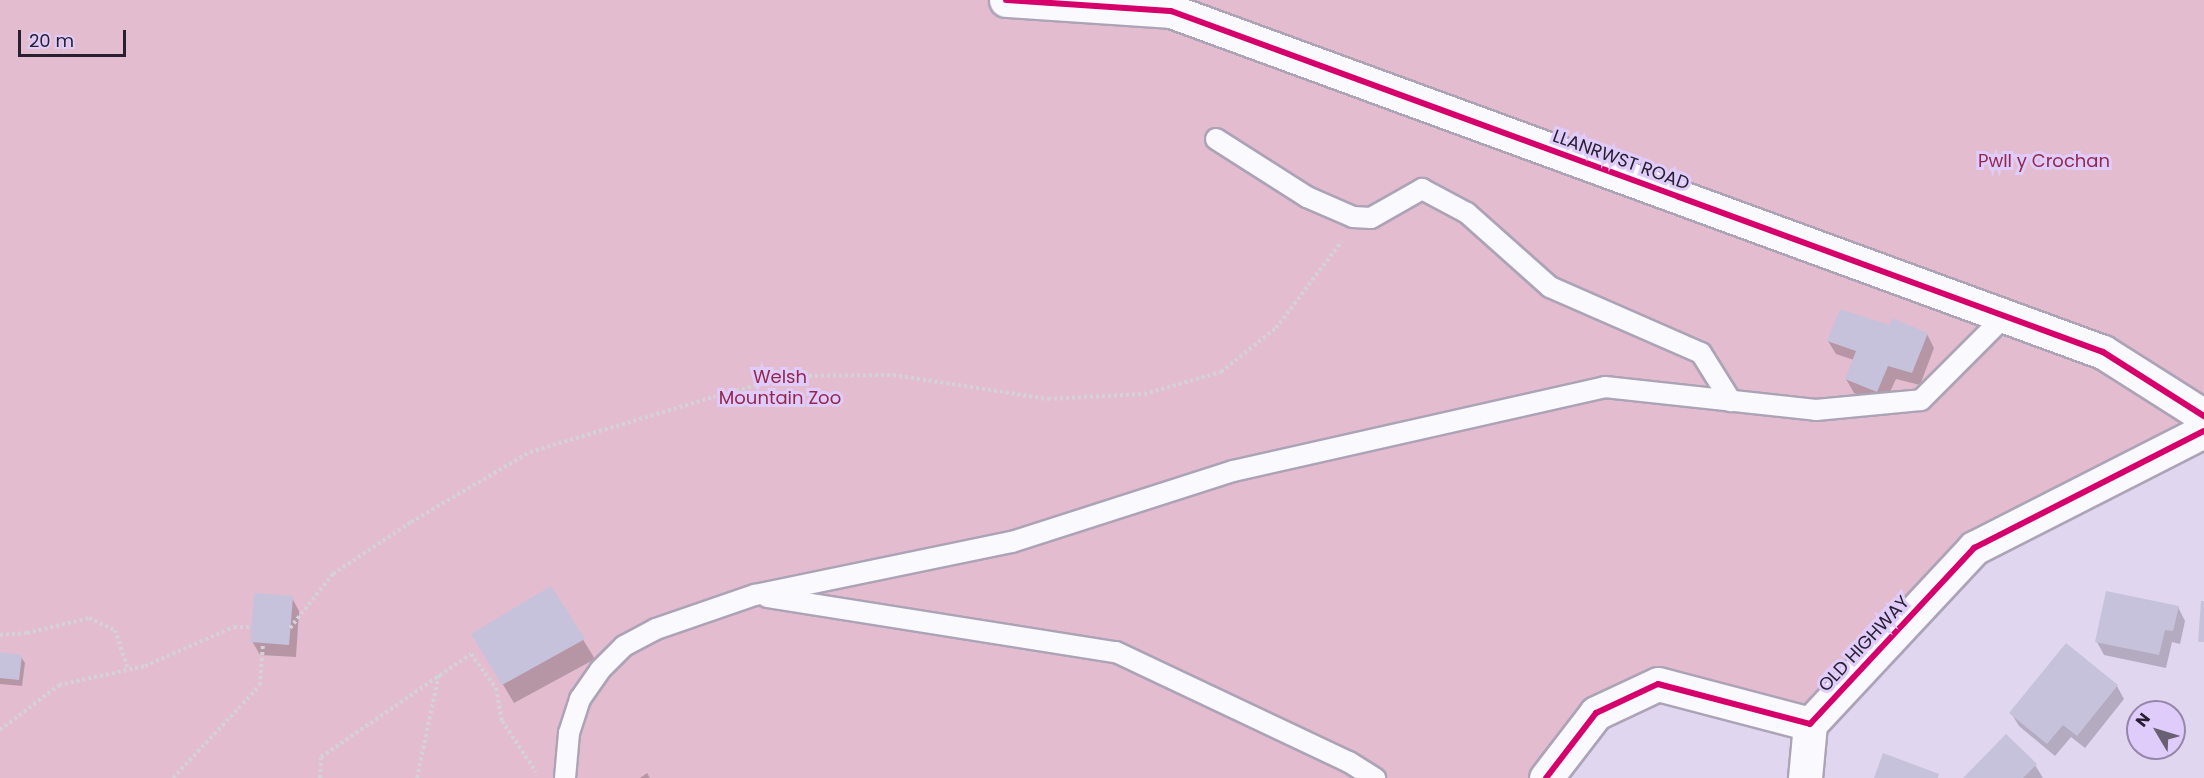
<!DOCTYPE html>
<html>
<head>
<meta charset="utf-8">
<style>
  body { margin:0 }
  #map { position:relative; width:2204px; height:778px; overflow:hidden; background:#e1d6f0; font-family:Poppins,sans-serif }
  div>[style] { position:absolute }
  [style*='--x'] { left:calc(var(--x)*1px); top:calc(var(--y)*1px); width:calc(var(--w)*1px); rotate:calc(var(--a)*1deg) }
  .green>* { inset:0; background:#e4bccf }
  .shadow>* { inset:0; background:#0003 }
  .building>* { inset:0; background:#c6c2dc }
  .path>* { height:4px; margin-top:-2px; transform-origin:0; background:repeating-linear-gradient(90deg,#d4d1d9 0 3px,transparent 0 6px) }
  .roads { filter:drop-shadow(2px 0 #aca3b7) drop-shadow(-2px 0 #aca3b7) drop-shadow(0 2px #aca3b7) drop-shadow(0 -2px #aca3b7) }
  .service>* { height:20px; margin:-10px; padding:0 10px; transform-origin:10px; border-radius:10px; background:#faf9fd }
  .minor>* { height:33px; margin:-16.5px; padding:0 16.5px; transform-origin:16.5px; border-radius:16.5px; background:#faf9fd }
  .tertiary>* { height:33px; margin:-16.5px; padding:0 16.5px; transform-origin:16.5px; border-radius:16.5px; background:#faf9fd }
  .cycleway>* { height:6px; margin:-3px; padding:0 3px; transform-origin:3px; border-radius:3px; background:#d6006c }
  span { translate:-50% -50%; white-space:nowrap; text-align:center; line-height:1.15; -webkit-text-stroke:6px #e0ccfa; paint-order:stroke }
  .street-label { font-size:18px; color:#282031 }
  .park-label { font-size:18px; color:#94274c }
  .north { position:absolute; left:2126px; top:700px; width:60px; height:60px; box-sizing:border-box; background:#e0ccfa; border:2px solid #9687aa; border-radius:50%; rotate:308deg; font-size:16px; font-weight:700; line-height:24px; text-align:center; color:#282031 }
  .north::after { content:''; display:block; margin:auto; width:21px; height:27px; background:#696074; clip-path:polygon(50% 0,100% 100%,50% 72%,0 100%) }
  .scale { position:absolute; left:18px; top:30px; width:108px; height:27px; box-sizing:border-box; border:3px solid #282031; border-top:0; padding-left:8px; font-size:18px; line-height:21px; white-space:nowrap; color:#282031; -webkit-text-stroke:4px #e0ccfa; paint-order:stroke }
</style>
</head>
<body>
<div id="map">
  <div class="green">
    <div style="clip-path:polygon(0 0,2204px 0,2204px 431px,1974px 548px,1810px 724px,1658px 684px,1539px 778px,0 778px)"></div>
  </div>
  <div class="shadow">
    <div style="clip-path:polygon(1891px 327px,1927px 334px,1934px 348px,1920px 385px,1896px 379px,1884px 405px,1854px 393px,1846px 379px,1854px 360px,1836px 354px,1828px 341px)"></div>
    <div style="clip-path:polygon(551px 588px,595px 659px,514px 703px,484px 653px)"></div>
    <div style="clip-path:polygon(292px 598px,299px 611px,296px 657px,260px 655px,252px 641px)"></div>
    <div style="clip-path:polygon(2178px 607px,2185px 621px,2180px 644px,2172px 642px,2166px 668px,2104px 655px,2097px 642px)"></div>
    <div style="clip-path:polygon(0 653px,21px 657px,25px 663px,22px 686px,0 684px)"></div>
    <div style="clip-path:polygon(2117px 686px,2124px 699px,2085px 748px,2071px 737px,2055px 756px,2019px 726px,2011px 713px)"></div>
    <div style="clip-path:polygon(2035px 765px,2043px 778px,1965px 778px)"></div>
    <div style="clip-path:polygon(647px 773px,650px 778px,640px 778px)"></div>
  </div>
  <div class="building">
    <div style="clip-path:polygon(1840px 309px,1890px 325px,1892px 318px,1928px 333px,1912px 373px,1888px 366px,1877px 392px,1845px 379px,1856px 351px,1827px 341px)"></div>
    <div style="clip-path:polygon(551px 586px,585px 639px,502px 685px,471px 634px)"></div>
    <div style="clip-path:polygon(2106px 591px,2179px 606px,2173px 631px,2165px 630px,2159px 655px,2095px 642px)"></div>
    <div style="clip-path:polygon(254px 593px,293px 596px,289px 645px,250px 642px)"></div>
    <div style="clip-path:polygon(2201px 601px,2204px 601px,2204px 642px,2198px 642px)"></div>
    <div style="clip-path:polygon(2066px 643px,2118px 685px,2077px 736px,2063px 725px,2047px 744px,2009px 713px)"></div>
    <div style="clip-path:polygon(0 652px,22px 655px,19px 680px,0 678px)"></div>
    <div style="clip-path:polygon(2006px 734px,2037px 764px,2023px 778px,1963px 778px)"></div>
    <div style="clip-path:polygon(1883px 753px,1939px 774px,1938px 778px,1874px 778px)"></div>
  </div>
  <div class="path">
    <div style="--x:290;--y:628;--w:69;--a:-51.5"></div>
    <div style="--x:333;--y:574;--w:94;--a:-33.7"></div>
    <div style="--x:411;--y:522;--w:138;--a:-30.5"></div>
    <div style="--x:530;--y:452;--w:191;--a:-16.7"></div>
    <div style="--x:713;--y:397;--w:81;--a:-15.1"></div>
    <div style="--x:791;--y:376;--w:102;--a:-0.6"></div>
    <div style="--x:893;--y:375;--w:157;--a:8.8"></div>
    <div style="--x:1048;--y:399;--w:96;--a:-3"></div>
    <div style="--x:1144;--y:394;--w:80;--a:-15.9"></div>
    <div style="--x:1221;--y:372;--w:70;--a:-38.7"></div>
    <div style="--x:1276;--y:328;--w:109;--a:-52.8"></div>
    <div style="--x:0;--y:635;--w:27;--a:-4"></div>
    <div style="--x:27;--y:633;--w:64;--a:-13.6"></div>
    <div style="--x:89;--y:618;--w:29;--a:25"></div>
    <div style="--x:115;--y:630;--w:41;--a:71.6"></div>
    <div style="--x:0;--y:730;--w:74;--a:-37.3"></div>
    <div style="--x:59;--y:685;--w:88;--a:-12.5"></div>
    <div style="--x:145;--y:666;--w:97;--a:-23.7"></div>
    <div style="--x:234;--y:627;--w:17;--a:0"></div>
    <div style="--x:173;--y:778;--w:127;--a:-46.9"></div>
    <div style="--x:260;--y:685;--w:42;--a:-85.9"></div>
    <div style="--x:320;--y:778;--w:21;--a:-87"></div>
    <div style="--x:321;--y:757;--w:182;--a:-34.5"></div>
    <div style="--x:471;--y:654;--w:42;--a:53.7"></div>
    <div style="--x:496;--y:688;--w:34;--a:80"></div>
    <div style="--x:502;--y:721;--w:61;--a:56.3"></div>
    <div style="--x:417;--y:778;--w:106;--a:-78.1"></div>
  </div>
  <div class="roads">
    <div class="service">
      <div style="--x:1216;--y:139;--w:108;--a:32.5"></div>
      <div style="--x:1307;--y:197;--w:50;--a:23.5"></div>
      <div style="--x:1353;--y:217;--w:18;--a:3"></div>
      <div style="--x:1371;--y:218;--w:59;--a:-29.6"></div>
      <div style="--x:1422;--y:189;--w:51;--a:28.1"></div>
      <div style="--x:1467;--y:213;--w:111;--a:41.7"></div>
      <div style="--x:1550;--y:287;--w:165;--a:23.6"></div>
      <div style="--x:1701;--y:353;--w:57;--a:58"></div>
      <div style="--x:767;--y:597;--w:353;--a:9"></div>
      <div style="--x:1116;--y:652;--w:258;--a:25.3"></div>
      <div style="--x:1349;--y:762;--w:31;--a:32"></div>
      <div style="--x:565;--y:778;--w:45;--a:-84.9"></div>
      <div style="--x:569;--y:733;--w:36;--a:-72"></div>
      <div style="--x:580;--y:699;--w:35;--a:-55"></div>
      <div style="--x:600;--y:670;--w:34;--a:-45"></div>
      <div style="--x:624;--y:646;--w:36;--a:-28"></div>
      <div style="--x:656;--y:629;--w:105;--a:-19"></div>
      <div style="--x:755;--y:595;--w:262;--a:-11.7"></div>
      <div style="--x:1012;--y:542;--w:232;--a:-17.8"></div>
      <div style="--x:1233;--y:471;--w:381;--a:-12.7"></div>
      <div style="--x:1605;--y:387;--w:212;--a:6.2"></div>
      <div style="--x:1816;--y:410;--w:105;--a:-5.4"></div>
      <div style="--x:1921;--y:400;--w:119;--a:-45"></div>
    </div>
    <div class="minor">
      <div style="--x:1805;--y:778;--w:54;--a:-84.7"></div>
    </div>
    <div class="tertiary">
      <div style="--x:1006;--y:0;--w:165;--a:3.8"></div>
      <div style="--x:1171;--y:11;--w:992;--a:20.1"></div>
      <div style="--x:2103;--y:352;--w:120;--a:32.4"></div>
      <div style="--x:1546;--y:778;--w:82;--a:-52.4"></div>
      <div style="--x:1596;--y:713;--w:68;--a:-25.1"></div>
      <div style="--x:1658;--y:684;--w:157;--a:14.7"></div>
      <div style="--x:1810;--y:724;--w:241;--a:-47"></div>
      <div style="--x:1974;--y:548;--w:258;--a:-27"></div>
    </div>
  </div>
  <div class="cycleway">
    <div style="--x:1006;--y:0;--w:165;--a:3.8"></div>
    <div style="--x:1171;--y:11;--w:992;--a:20.1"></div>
    <div style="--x:2103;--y:352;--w:120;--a:32.4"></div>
    <div style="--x:1546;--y:778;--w:82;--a:-52.4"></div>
    <div style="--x:1596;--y:713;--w:68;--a:-25.1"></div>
    <div style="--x:1658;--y:684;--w:157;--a:14.7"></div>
    <div style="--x:1810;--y:724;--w:241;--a:-47"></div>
    <div style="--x:1974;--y:548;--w:258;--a:-27"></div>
  </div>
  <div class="street-label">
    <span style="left:1621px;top:160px;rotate:20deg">LLANRWST ROAD</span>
    <span style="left:1864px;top:644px;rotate:-47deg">OLD HIGHWAY</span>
  </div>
  <div class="park-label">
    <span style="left:2044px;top:161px">Pwll y Crochan</span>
    <span style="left:780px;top:388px">Welsh<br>Mountain Zoo</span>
  </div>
  <div class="north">N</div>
  <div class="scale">20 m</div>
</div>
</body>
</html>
